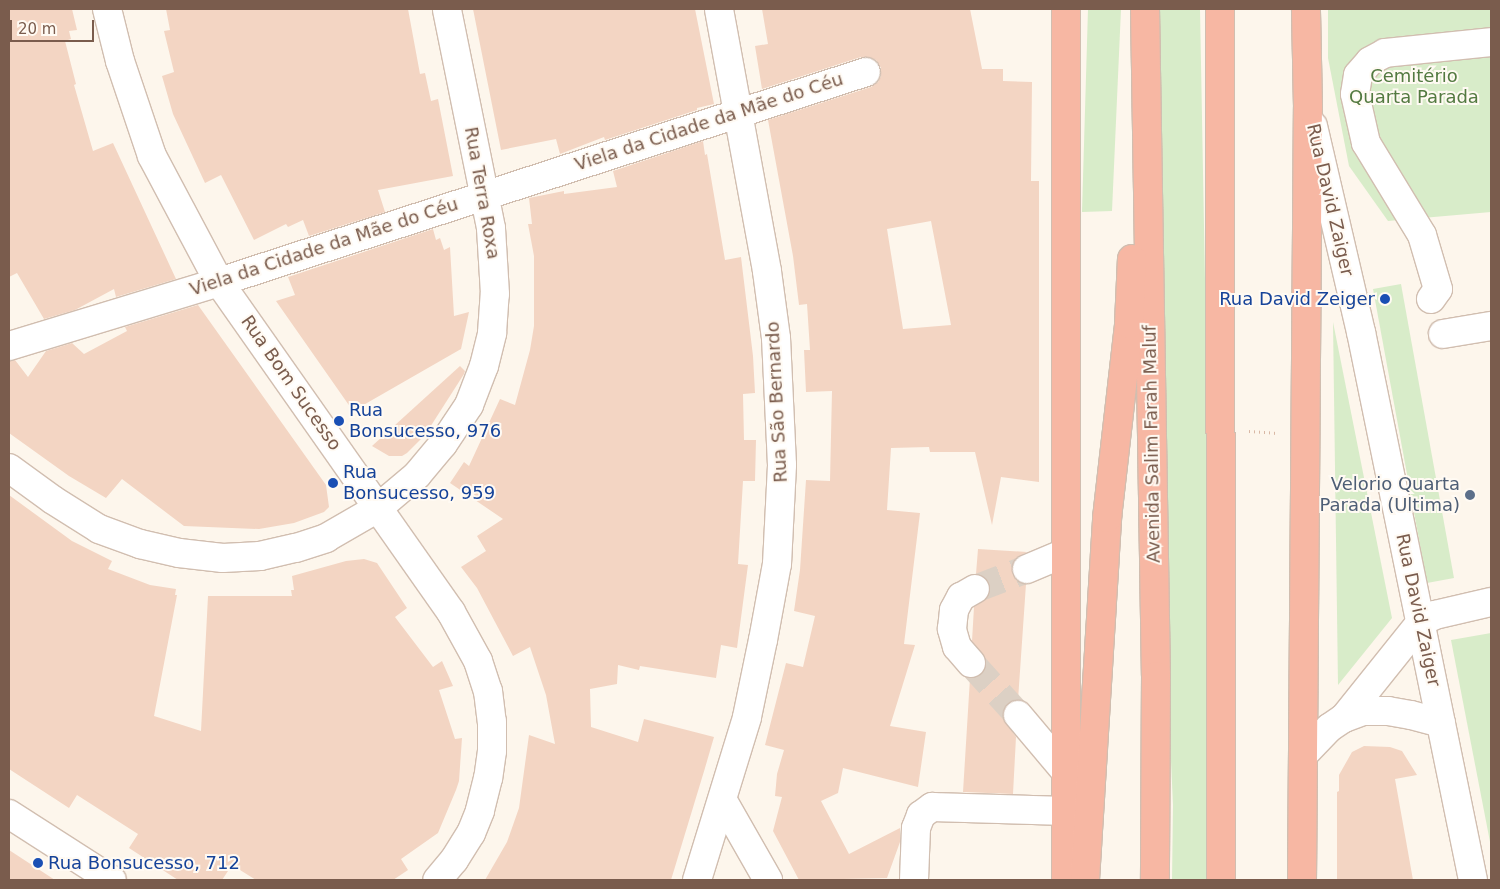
<!DOCTYPE html>
<html>
<head>
<meta charset="utf-8">
<style>
  body { margin:0 }
  #map { position:relative; width:1500px; height:889px; overflow:hidden; background:#fdf6ec; font-family:"DejaVu Sans",sans-serif }
  div>[style] { position:absolute }
  [style*='--x'] { left:calc(var(--x)*1px); top:calc(var(--y)*1px); width:calc(var(--w)*1px); rotate:calc(var(--a)*1deg) }
  .green>* { inset:0; background:#d8ecc9 }
  .building>* { inset:0; background:#f3d5c3 }
  .minor-tunnel>* { height:28px; margin-top:-14px; transform-origin:0; background:repeating-linear-gradient(90deg,#dcd0c4 0 28px,transparent 0 42px) }
  .path>* { height:3px; margin-top:-1.5px; transform-origin:0; background:repeating-linear-gradient(90deg,#d9b8a5 0 1px,transparent 0 5px) }
  .roads { filter:drop-shadow(1px 0 #d1beb0) drop-shadow(-1px 0 #d1beb0) drop-shadow(0 1px #d1beb0) drop-shadow(0 -1px #d1beb0) }
  .minor>* { height:28px; margin:-14px; padding:0 14px; transform-origin:14px; border-radius:14px; background:#fff }
  .highway>* { height:28px; margin:-14px; padding:0 14px; transform-origin:14px; border-radius:14px; background:#f7b7a3 }
  .dots>* { width:14px; height:14px; translate:-50% -50%; box-sizing:border-box; border:2px solid #fffaf3; border-radius:50% }
  span { translate:-50% -50%; white-space:nowrap; text-align:center; line-height:1.15; -webkit-text-stroke:4px #fffaf3; paint-order:stroke }
  .park-label { font-size:18px; color:#537a41 }
  .street-label { font-size:18px; color:#7a5c4d }
  .transit-label { font-size:18px; color:#164399 }
  .right { translate:-100% -50%; text-align:right }
  .left { translate:0 -50%; text-align:left }
  .service-label { font-size:18px; color:#4e5e75 }
  .frame { position:absolute; inset:0; border:10px solid #7a5c4d; pointer-events:none }
  .scale { position:absolute; left:10px; top:20px; width:84px; height:22px; box-sizing:border-box; border:2px solid #7a5c4d; border-top:0; padding-left:6px; font-size:15px; line-height:18px; white-space:nowrap; color:#7a5c4d; -webkit-text-stroke:4px #fffaf3; paint-order:stroke }
</style>
</head>
<body>
<div id="map">
  <div class="green">
    <div style="clip-path:polygon(1088px 9px,1121px 9px,1112px 211px,1082px 212px)"></div>
    <div style="clip-path:polygon(1157px 9px,1200px 9px,1207px 388px,1211px 880px,1172px 880px,1173px 805px,1156px 432px)"></div>
    <div style="clip-path:polygon(1328px 9px,1491px 9px,1491px 212px,1388px 221px,1349px 166px,1328px 58px)"></div>
    <div style="clip-path:polygon(1401px 284px,1454px 578px,1427px 583px,1373px 289px)"></div>
    <div style="clip-path:polygon(1333px 322px,1392px 618px,1338px 685px)"></div>
    <div style="clip-path:polygon(1491px 633px,1491px 847px,1451px 640px)"></div>
  </div>
  <div class="building">
    <div style="clip-path:polygon(9px 9px,72px 9px,77px 30px,69px 31px,71px 39px,65px 41px,76px 84px,74px 85px,93px 151px,113px 143px,176px 279px,116px 297px,114px 289px,75px 310px,44px 319px,17px 273px,9px 277px)"></div>
    <div style="clip-path:polygon(166px 9px,408px 9px,420px 74px,425px 73px,431px 101px,438px 99px,453px 176px,378px 190px,385px 212px,309px 236px,303px 220px,288px 227px,286px 224px,254px 240px,221px 175px,205px 183px,173px 114px,162px 76px,174px 72px,164px 31px,170px 30px)"></div>
    <div style="clip-path:polygon(473px 9px,695px 9px,714px 104px,697px 108px,697px 110px,605px 140px,604px 137px,560px 154px,556px 139px,501px 150px)"></div>
    <div style="clip-path:polygon(evenodd,762px 9px,970px 9px,982px 69px,1003px 69px,1003px 81px,1032px 82px,1031px 181px,1039px 181px,1039px 482px,1001px 477px,992px 525px,975px 452px,930px 452px,929px 447px,891px 448px,887px 510px,920px 513px,904px 644px,915px 645px,890px 726px,926px 732px,918px 787px,843px 768px,838px 793px,821px 801px,849px 854px,900px 828px,900px 842px,887px 878px,799px 880px,773px 831px,782px 797px,775px 796px,777px 774px,784px 750px,765px 745px,786px 663px,803px 667px,815px 616px,794px 611px,800px 570px,806px 480px,830px 481px,832px 391px,806px 392px,804px 350px,810px 350px,807px 304px,799px 305px,793px 256px,768px 120px,871px 87px,878px 82px,881px 76px,881px 68px,876px 60px,869px 57px,861px 57px,762px 89px,755px 46px,768px 44px,762px 9px,931px 221px,951px 325px,903px 329px,887px 229px,931px 221px)"></div>
    <div style="clip-path:polygon(703px 141px,705px 155px,707px 154px,725px 260px,741px 257px,753px 356px,755px 393px,743px 394px,744px 440px,756px 440px,755px 481px,743px 481px,738px 564px,748px 565px,737px 648px,721px 645px,716px 678px,640px 666px,639px 670px,618px 665px,617px 684px,590px 689px,591px 727px,638px 742px,644px 719px,714px 737px,705px 768px,671px 880px,485px 880px,507px 842px,519px 808px,529px 735px,555px 744px,546px 695px,530px 647px,513px 656px,477px 588px,461px 567px,486px 551px,477px 536px,503px 519px,450px 483px,464px 462px,469px 466px,500px 399px,515px 405px,530px 350px,534px 326px,534px 256px,528px 224px,532px 224px,529px 198px,564px 191px,564px 194px,617px 187px,613px 171px)"></div>
    <div style="clip-path:polygon(433px 229px,436px 240px,440px 238px,444px 250px,450px 247px,454px 316px,469px 312px,461px 349px,353px 411px,276px 301px,295px 295px,288px 277px)"></div>
    <div style="clip-path:polygon(198px 305px,326px 485px,329px 507px,324px 512px,294px 523px,259px 529px,184px 526px,122px 479px,106px 498px,69px 476px,9px 433px,9px 361px,15px 360px,28px 377px,46px 351px,72px 343px,84px 354px,127px 331px,125px 327px)"></div>
    <div style="clip-path:polygon(460px 366px,465px 371px,464px 374px,425px 435px,407px 453px,402px 456px,389px 456px,372px 446px)"></div>
    <div style="clip-path:polygon(9px 495px,72px 541px,112px 561px,108px 569px,150px 585px,176px 589px,175px 595px,177px 595px,154px 716px,201px 731px,208px 596px,292px 596px,291px 590px,294px 590px,292px 576px,346px 561px,364px 559px,377px 563px,407px 608px,395px 617px,433px 667px,442px 661px,453px 686px,439px 690px,455px 739px,462px 738px,459px 781px,456px 790px,438px 833px,401px 859px,408px 870px,393px 880px,256px 880px,232px 865px,222px 880px,178px 880px,129px 848px,138px 834px,77px 795px,69px 808px,9px 769px)"></div>
    <div style="clip-path:polygon(978px 549px,1027px 552px,1015px 559px,1012px 568px,1013px 575px,1017px 581px,1026px 584px,1018px 700px,1008px 703px,1003px 710px,1003px 717px,1016px 737px,1013px 794px,963px 792px,970px 678px,982px 674px,986px 668px,986px 660px,972px 641px,974px 607px,988px 597px,991px 590px,988px 581px,976px 574px)"></div>
    <div style="clip-path:polygon(1364px 746px,1390px 747px,1402px 751px,1417px 775px,1395px 779px,1413px 880px,1337px 880px,1337px 792px,1339px 791px,1339px 775px,1352px 752px)"></div>
    <div style="clip-path:polygon(9px 850px,55px 880px,9px 880px)"></div>
  </div>
  <div class="minor-tunnel">
    <div style="--x:975;--y:589;--w:56;--a:-21"></div>
    <div style="--x:971;--y:663;--w:70;--a:47.9"></div>
  </div>
  <div class="path">
    <div style="--x:1249;--y:431;--w:28;--a:4"></div>
  </div>
  <div class="roads">
    <div class="minor">
      <div style="--x:107;--y:9;--w:54;--a:76"></div>
      <div style="--x:120;--y:61;--w:100;--a:71.4"></div>
      <div style="--x:152;--y:156;--w:143;--a:62"></div>
      <div style="--x:219;--y:282;--w:403;--a:54.9"></div>
      <div style="--x:451;--y:612;--w:56;--a:61.1"></div>
      <div style="--x:478;--y:661;--w:32;--a:72"></div>
      <div style="--x:488;--y:691;--w:31;--a:83"></div>
      <div style="--x:492;--y:722;--w:29;--a:90"></div>
      <div style="--x:492;--y:751;--w:27;--a:98"></div>
      <div style="--x:488;--y:778;--w:34;--a:104"></div>
      <div style="--x:480;--y:811;--w:24;--a:112"></div>
      <div style="--x:471;--y:833;--w:32;--a:122"></div>
      <div style="--x:454;--y:860;--w:26;--a:130"></div>
      <div style="--x:1313;--y:126;--w:212;--a:76.9"></div>
      <div style="--x:1361;--y:332;--w:559;--a:78.45"></div>
      <div style="--x:1431;--y:299;--w:12;--a:-55"></div>
      <div style="--x:1438;--y:289;--w:56;--a:-106.5"></div>
      <div style="--x:1422;--y:235;--w:108;--a:-121.3"></div>
      <div style="--x:1366;--y:143;--w:50;--a:-102.7"></div>
      <div style="--x:1355;--y:94;--w:19;--a:-81"></div>
      <div style="--x:1358;--y:75;--w:18;--a:-49"></div>
      <div style="--x:1370;--y:61;--w:17;--a:-28"></div>
      <div style="--x:1385;--y:53;--w:107;--a:-5.9"></div>
      <div style="--x:1443;--y:334;--w:49;--a:-9.5"></div>
      <div style="--x:9;--y:346;--w:220;--a:-16.9"></div>
      <div style="--x:219;--y:282;--w:680;--a:-17.98"></div>
      <div style="--x:9;--y:468;--w:54;--a:36"></div>
      <div style="--x:53;--y:500;--w:54;--a:32.2"></div>
      <div style="--x:99;--y:529;--w:44;--a:20.1"></div>
      <div style="--x:140;--y:544;--w:40;--a:13"></div>
      <div style="--x:179;--y:553;--w:44;--a:6.5"></div>
      <div style="--x:223;--y:558;--w:37;--a:-3"></div>
      <div style="--x:260;--y:556;--w:37;--a:-13"></div>
      <div style="--x:296;--y:548;--w:32;--a:-18"></div>
      <div style="--x:326;--y:538;--w:60;--a:-30"></div>
      <div style="--x:378;--y:508;--w:51;--a:-40.2"></div>
      <div style="--x:417;--y:475;--w:40;--a:-50"></div>
      <div style="--x:443;--y:444;--w:47;--a:-56.3"></div>
      <div style="--x:469;--y:405;--w:42;--a:-69"></div>
      <div style="--x:484;--y:366;--w:34;--a:-76"></div>
      <div style="--x:492;--y:333;--w:39;--a:-86"></div>
      <div style="--x:495;--y:294;--w:66;--a:-93.5"></div>
      <div style="--x:491;--y:228;--w:223;--a:-101.4"></div>
      <div style="--x:1027;--y:569;--w:41;--a:-22.8"></div>
      <div style="--x:971;--y:663;--w:21;--a:-131"></div>
      <div style="--x:957;--y:647;--w:19;--a:-106"></div>
      <div style="--x:952;--y:629;--w:19;--a:-84"></div>
      <div style="--x:954;--y:610;--w:15;--a:-62"></div>
      <div style="--x:961;--y:597;--w:16;--a:-30"></div>
      <div style="--x:1018;--y:715;--w:75;--a:49.9"></div>
      <div style="--x:1344;--y:718;--w:123;--a:-51.3"></div>
      <div style="--x:1421;--y:622;--w:16;--a:-27"></div>
      <div style="--x:1435;--y:615;--w:57;--a:-13.1"></div>
      <div style="--x:1304;--y:754;--w:36;--a:-46"></div>
      <div style="--x:1329;--y:728;--w:18;--a:-34"></div>
      <div style="--x:1344;--y:718;--w:20;--a:-20"></div>
      <div style="--x:1363;--y:711;--w:25;--a:0"></div>
      <div style="--x:1388;--y:711;--w:23;--a:10"></div>
      <div style="--x:1411;--y:715;--w:31;--a:15"></div>
      <div style="--x:723;--y:801;--w:91;--a:60.3"></div>
      <div style="--x:9;--y:814;--w:122;--a:32.7"></div>
      <div style="--x:697;--y:880;--w:170;--a:-72.9"></div>
      <div style="--x:747;--y:717;--w:79;--a:-78.3"></div>
      <div style="--x:763;--y:640;--w:77;--a:-79.6"></div>
      <div style="--x:777;--y:564;--w:99;--a:-87.1"></div>
      <div style="--x:782;--y:465;--w:127;--a:-92.7"></div>
      <div style="--x:776;--y:338;--w:68;--a:-97.7"></div>
      <div style="--x:767;--y:271;--w:266;--a:-100.4"></div>
      <div style="--x:914;--y:880;--w:52;--a:-87.8"></div>
      <div style="--x:916;--y:828;--w:14;--a:-69"></div>
      <div style="--x:921;--y:815;--w:14;--a:-36"></div>
      <div style="--x:932;--y:807;--w:134;--a:1.7"></div>
    </div>
    <div class="highway">
      <div style="--x:1066;--y:9;--w:871;--a:90"></div>
      <div style="--x:1145;--y:9;--w:667;--a:89.06"></div>
      <div style="--x:1156;--y:676;--w:204;--a:90.3"></div>
      <div style="--x:1220;--y:9;--w:871;--a:89.93"></div>
      <div style="--x:1085;--y:880;--w:363;--a:-86.5"></div>
      <div style="--x:1107;--y:518;--w:195;--a:-83.5"></div>
      <div style="--x:1129;--y:324;--w:65;--a:-87.4"></div>
      <div style="--x:1302;--y:880;--w:773;--a:-89.56"></div>
      <div style="--x:1308;--y:107;--w:98;--a:-91.2"></div>
    </div>
  </div>
  <div class="dots">
    <div style="left:1385px;top:299px;background:#1a4fb4"></div>
    <div style="left:339px;top:421px;background:#1a4fb4"></div>
    <div style="left:333px;top:483px;background:#1a4fb4"></div>
    <div style="left:1470px;top:495px;background:#5c6f8a"></div>
    <div style="left:38px;top:863px;background:#1a4fb4"></div>
  </div>
  <div class="park-label">
    <span style="left:1414px;top:87px">Cemitério<br>Quarta Parada</span>
  </div>
  <div class="street-label">
    <span style="left:709px;top:122px;rotate:-18deg">Viela da Cidade da Mãe do Céu</span>
    <span style="left:482px;top:193px;rotate:80deg">Rua Terra Roxa</span>
    <span style="left:1330px;top:200px;rotate:77deg">Rua David Zaiger</span>
    <span style="left:324px;top:247px;rotate:-18deg">Viela da Cidade da Mãe do Céu</span>
    <span style="left:291px;top:383px;rotate:55deg">Rua Bom Sucesso</span>
    <span style="left:777px;top:402px;rotate:-93deg">Rua São Bernardo</span>
    <span style="left:1152px;top:444px;rotate:-91deg">Avenida Salim Farah Maluf</span>
    <span style="left:1418px;top:610px;rotate:78deg">Rua David Zaiger</span>
  </div>
  <div class="transit-label">
    <span class="right" style="left:1375px;top:299px">Rua David Zeiger</span>
    <span class="left" style="left:349px;top:421px">Rua<br>Bonsucesso, 976</span>
    <span class="left" style="left:343px;top:483px">Rua<br>Bonsucesso, 959</span>
    <span class="left" style="left:48px;top:863px">Rua Bonsucesso, 712</span>
  </div>
  <div class="service-label">
    <span class="right" style="left:1460px;top:495px">Velorio Quarta<br>Parada (Ultima)</span>
  </div>
  <div class="frame"></div>
  <div class="scale">20 m</div>
</div>
</body>
</html>
